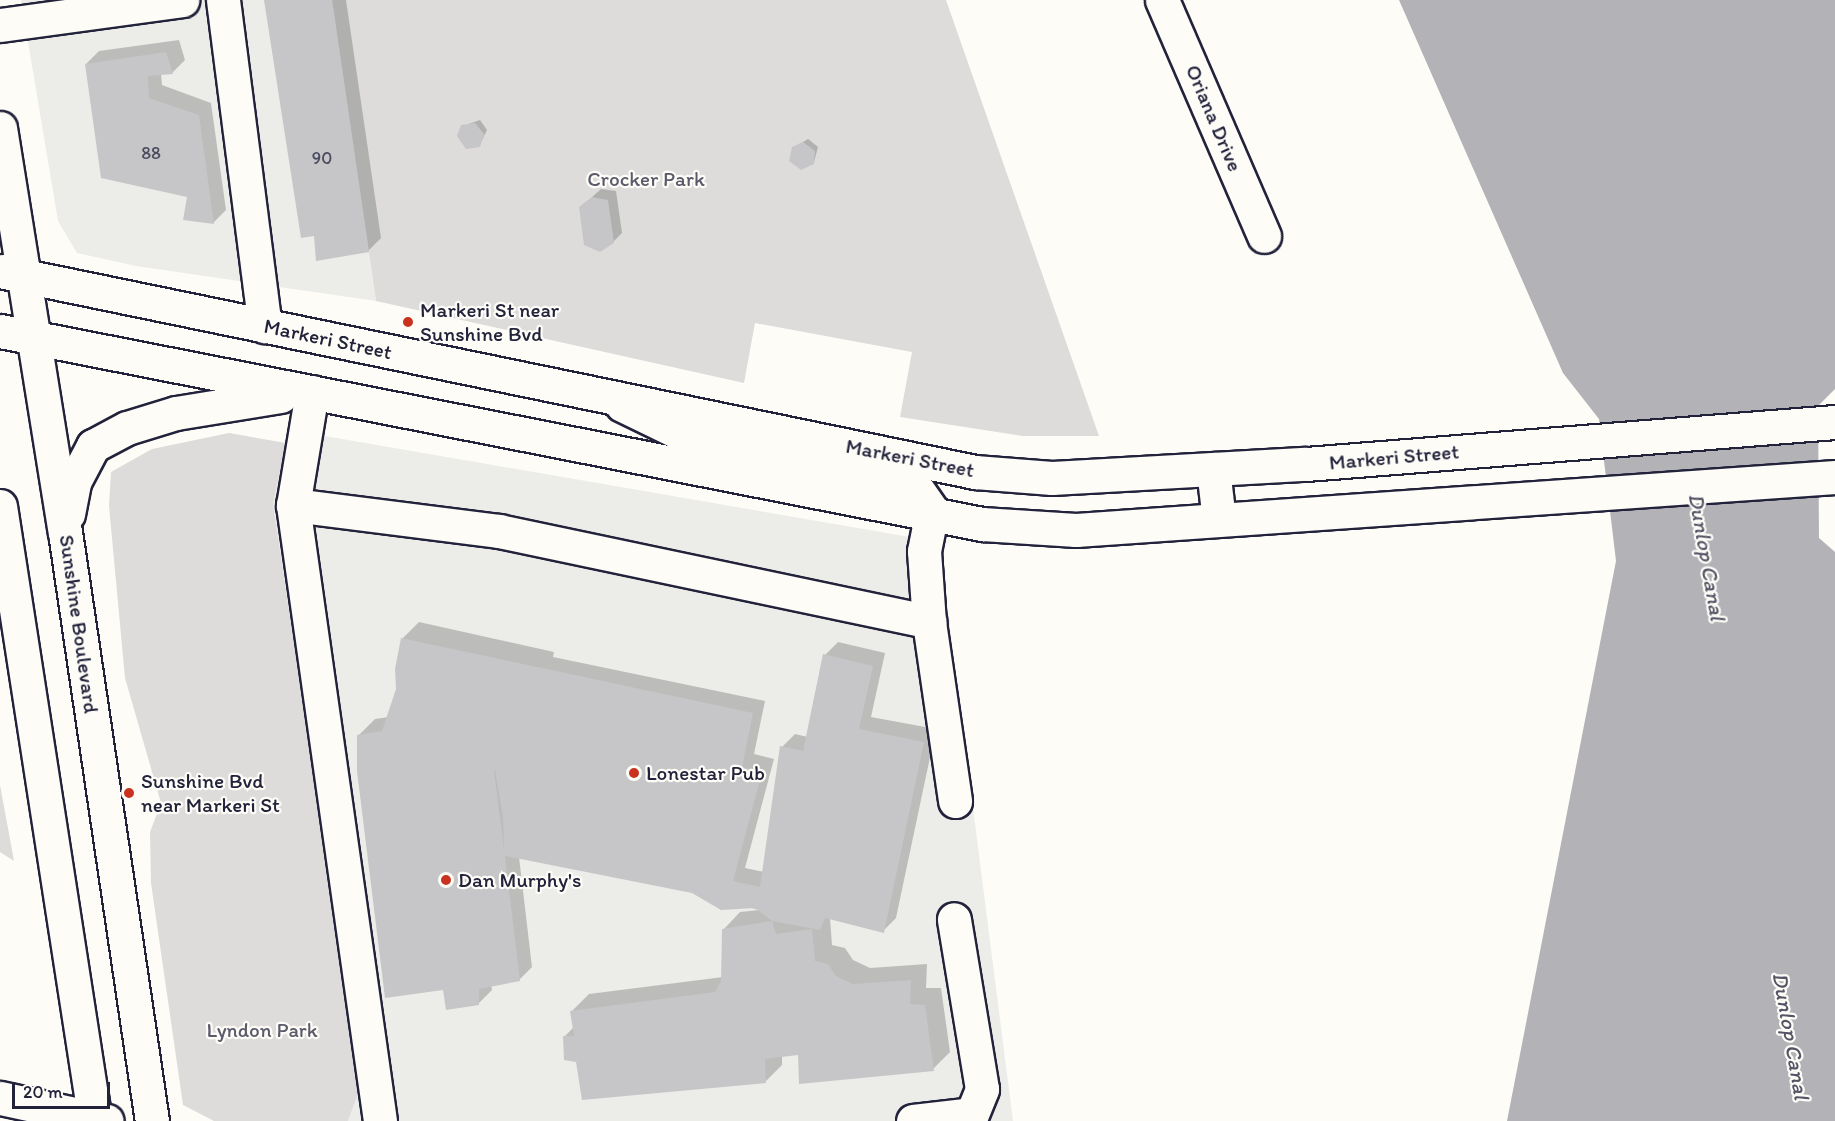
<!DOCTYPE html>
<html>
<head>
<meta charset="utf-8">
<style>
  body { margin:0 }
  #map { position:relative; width:1835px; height:1121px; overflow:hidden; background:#fdfcf7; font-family:Itim,sans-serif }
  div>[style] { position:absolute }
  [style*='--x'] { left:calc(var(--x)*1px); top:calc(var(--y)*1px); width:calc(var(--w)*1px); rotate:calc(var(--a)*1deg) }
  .built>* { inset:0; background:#ecece9 }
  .green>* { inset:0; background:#dddcdb }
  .water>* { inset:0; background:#b2b2b7 }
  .shadow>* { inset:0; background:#0003 }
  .building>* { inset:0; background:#c6c6c8 }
  .roads { filter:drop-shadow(2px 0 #22223b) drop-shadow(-2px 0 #22223b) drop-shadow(0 2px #22223b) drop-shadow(0 -2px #22223b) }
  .minor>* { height:33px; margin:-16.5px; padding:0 16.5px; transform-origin:16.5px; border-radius:16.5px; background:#fdfcf7 }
  .major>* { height:33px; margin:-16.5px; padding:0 16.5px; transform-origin:16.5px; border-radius:16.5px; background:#fdfcf7 }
  .dots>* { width:16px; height:16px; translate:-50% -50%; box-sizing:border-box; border:3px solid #fdfcf7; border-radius:50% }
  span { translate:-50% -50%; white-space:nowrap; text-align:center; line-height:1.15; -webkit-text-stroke:4.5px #fdfcf7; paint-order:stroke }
  .number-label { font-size:18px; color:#4b4b5e }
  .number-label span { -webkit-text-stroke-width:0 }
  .street-label { font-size:21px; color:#22223b }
  .park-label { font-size:21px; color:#5a5a6b }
  .poi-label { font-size:21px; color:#22223b }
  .left { translate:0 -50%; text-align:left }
  .water-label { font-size:22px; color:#545466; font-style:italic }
  .scale { position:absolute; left:12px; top:1082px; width:98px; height:27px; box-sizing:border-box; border:3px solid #22223b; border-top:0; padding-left:8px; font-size:18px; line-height:21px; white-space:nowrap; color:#22223b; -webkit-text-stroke:4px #fdfcf7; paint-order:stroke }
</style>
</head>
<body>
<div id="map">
  <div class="built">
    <div style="clip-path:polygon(21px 0,332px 0,376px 301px,136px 266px,77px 253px,58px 221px)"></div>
    <div style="clip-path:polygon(319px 435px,939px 542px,1013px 1121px,348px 1121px,361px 1086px,273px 504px,286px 443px)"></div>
  </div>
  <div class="green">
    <div style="clip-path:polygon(332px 0,946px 0,1099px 436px,1023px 436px,900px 417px,912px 352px,755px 323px,744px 383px,376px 301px)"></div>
    <div style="clip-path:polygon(229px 433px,286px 443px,273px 504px,361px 1086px,348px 1121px,214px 1121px,183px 1105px,151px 883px,150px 832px,161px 803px,125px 678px,109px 506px,111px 472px,152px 449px)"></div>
    <div style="clip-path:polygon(0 785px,14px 861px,0 852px)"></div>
  </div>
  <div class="water">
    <div style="clip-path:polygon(1399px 0,1835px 0,1835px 389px,1818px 406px,1819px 538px,1835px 552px,1835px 1121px,1507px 1121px,1616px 561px,1599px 419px,1563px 373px)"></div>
  </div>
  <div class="shadow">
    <div style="clip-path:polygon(265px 0,346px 0,381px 238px,368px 251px,316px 235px)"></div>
    <div style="clip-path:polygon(179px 40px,185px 60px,172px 73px,161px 74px,162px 85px,211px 103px,226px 210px,213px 223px,86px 64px,99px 51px)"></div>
    <div style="clip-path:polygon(480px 120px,487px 130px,479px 146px,463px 126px)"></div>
    <div style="clip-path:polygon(808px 139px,818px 147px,814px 162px,793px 148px)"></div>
    <div style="clip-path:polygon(601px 189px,616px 191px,622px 233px,613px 242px,581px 207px)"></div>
    <div style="clip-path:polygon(419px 622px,554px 652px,553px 657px,765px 701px,754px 754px,774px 759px,745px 868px,764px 872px,782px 747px,795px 734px,808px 737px,825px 655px,838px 642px,885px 653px,871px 717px,936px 729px,896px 918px,883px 931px,830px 918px,832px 945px,845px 948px,853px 960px,870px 968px,927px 964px,926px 988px,941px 988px,950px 1052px,933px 1069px,799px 1054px,782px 1056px,782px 1065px,765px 1082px,578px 1060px,564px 1037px,574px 1027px,572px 1011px,589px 994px,723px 977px,724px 929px,740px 912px,759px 910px,692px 892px,519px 857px,532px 967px,519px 980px,491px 985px,492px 990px,479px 1003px,444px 989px,358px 736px,375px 719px,389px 717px,397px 689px,402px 639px)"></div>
  </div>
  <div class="building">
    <div style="clip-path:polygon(264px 0,332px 0,369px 252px,316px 261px,314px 236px,301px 238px)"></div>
    <div style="clip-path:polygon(166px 52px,173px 74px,148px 76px,149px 98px,199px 115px,214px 224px,183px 220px,187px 197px,101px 178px,85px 64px)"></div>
    <div style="clip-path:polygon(475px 123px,484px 134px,480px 147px,466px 149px,457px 136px,461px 125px)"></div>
    <div style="clip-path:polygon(803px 142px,815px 151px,814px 164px,801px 170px,789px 161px,792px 147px)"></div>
    <div style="clip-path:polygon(592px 197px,608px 200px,614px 243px,600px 252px,584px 245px,579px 207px)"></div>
    <div style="clip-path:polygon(evenodd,401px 638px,753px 713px,742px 767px,762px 772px,733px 881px,760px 887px,780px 746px,803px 751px,823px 654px,873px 666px,859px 729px,924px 742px,884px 933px,825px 918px,820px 930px,772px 921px,776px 934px,812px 929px,815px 961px,828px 964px,836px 976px,853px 984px,911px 980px,910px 1004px,925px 1005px,934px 1071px,799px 1084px,798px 1055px,765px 1059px,766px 1083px,582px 1100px,576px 1062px,564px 1060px,563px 1036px,574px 1036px,570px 1011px,715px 992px,721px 981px,722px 929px,772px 921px,755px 908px,721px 910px,692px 893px,505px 856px,520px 981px,479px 989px,479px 1005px,446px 1010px,443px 990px,385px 998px,357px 771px,357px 735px,382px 731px,396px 689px,395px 669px,401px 638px,495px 770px,503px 817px,504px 849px,494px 771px,495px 770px)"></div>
  </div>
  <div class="roads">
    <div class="minor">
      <div style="--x:223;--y:0;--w:329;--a:82.7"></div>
      <div style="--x:1162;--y:0;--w:257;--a:66.6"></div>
      <div style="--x:0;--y:25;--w:184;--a:-7.8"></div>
      <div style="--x:312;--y:392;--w:115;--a:99.5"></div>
      <div style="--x:293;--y:505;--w:622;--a:81.96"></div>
      <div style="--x:622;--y:405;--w:60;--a:25.7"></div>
      <div style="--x:676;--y:431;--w:239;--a:11.6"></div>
      <div style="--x:910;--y:479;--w:39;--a:55"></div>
      <div style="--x:932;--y:511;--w:41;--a:101.3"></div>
      <div style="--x:924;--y:551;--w:71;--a:86"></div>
      <div style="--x:929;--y:622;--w:181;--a:81.7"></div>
      <div style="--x:1213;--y:469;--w:51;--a:83.3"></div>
      <div style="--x:293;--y:505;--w:208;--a:7.2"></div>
      <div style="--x:499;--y:531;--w:440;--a:11.9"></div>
      <div style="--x:0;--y:1098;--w:109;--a:12.1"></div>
      <div style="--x:913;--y:1121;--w:59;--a:-6.8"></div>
      <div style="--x:972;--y:1114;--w:27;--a:-68"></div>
      <div style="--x:982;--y:1089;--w:172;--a:-99.4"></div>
    </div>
    <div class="major">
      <div style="--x:0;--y:128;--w:409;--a:80.9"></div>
      <div style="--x:65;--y:532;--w:595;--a:81.6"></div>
      <div style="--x:0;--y:271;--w:996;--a:11.65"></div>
      <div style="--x:975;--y:472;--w:77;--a:4.5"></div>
      <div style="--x:1052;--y:478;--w:254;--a:-3.2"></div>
      <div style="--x:1306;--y:464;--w:531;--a:-4.54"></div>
      <div style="--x:0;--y:331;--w:1001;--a:11.12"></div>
      <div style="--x:982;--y:524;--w:94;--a:3.7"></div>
      <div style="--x:1076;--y:530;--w:761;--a:-3.99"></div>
      <div style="--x:0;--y:506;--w:622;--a:81.22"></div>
      <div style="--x:68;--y:514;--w:33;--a:-79"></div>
      <div style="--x:74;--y:482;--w:41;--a:-62.2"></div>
      <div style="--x:93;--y:446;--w:38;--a:-28"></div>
      <div style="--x:127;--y:428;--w:51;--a:-17"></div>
      <div style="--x:176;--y:413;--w:106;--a:-9.2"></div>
    </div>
  </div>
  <div class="dots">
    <div style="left:408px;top:322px;background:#c8321e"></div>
    <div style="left:634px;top:773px;background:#c8321e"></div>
    <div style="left:129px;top:793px;background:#c8321e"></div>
    <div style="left:446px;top:880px;background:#c8321e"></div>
  </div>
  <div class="number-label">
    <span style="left:151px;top:153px">88</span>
    <span style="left:322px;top:158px">90</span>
  </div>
  <div class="street-label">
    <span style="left:1214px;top:118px;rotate:67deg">Oriana Drive</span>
    <span style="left:328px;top:339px;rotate:12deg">Markeri Street</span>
    <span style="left:1394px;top:457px;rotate:-5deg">Markeri Street</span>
    <span style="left:910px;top:458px;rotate:11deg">Markeri Street</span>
    <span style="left:79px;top:624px;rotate:82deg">Sunshine Boulevard</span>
  </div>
  <div class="park-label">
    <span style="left:646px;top:179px">Crocker Park</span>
    <span style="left:262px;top:1030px">Lyndon Park</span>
  </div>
  <div class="poi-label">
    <span class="left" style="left:420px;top:322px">Markeri St near<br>Sunshine Bvd</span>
    <span class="left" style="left:646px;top:773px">Lonestar Pub</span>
    <span class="left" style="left:141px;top:793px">Sunshine Bvd<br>near Markeri St</span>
    <span class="left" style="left:458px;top:880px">Dan Murphy's</span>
  </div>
  <div class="water-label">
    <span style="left:1707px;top:557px;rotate:80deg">Dunlop Canal</span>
    <span style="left:1791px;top:1036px;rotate:80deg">Dunlop Canal</span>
  </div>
  <div class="scale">20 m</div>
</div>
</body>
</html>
